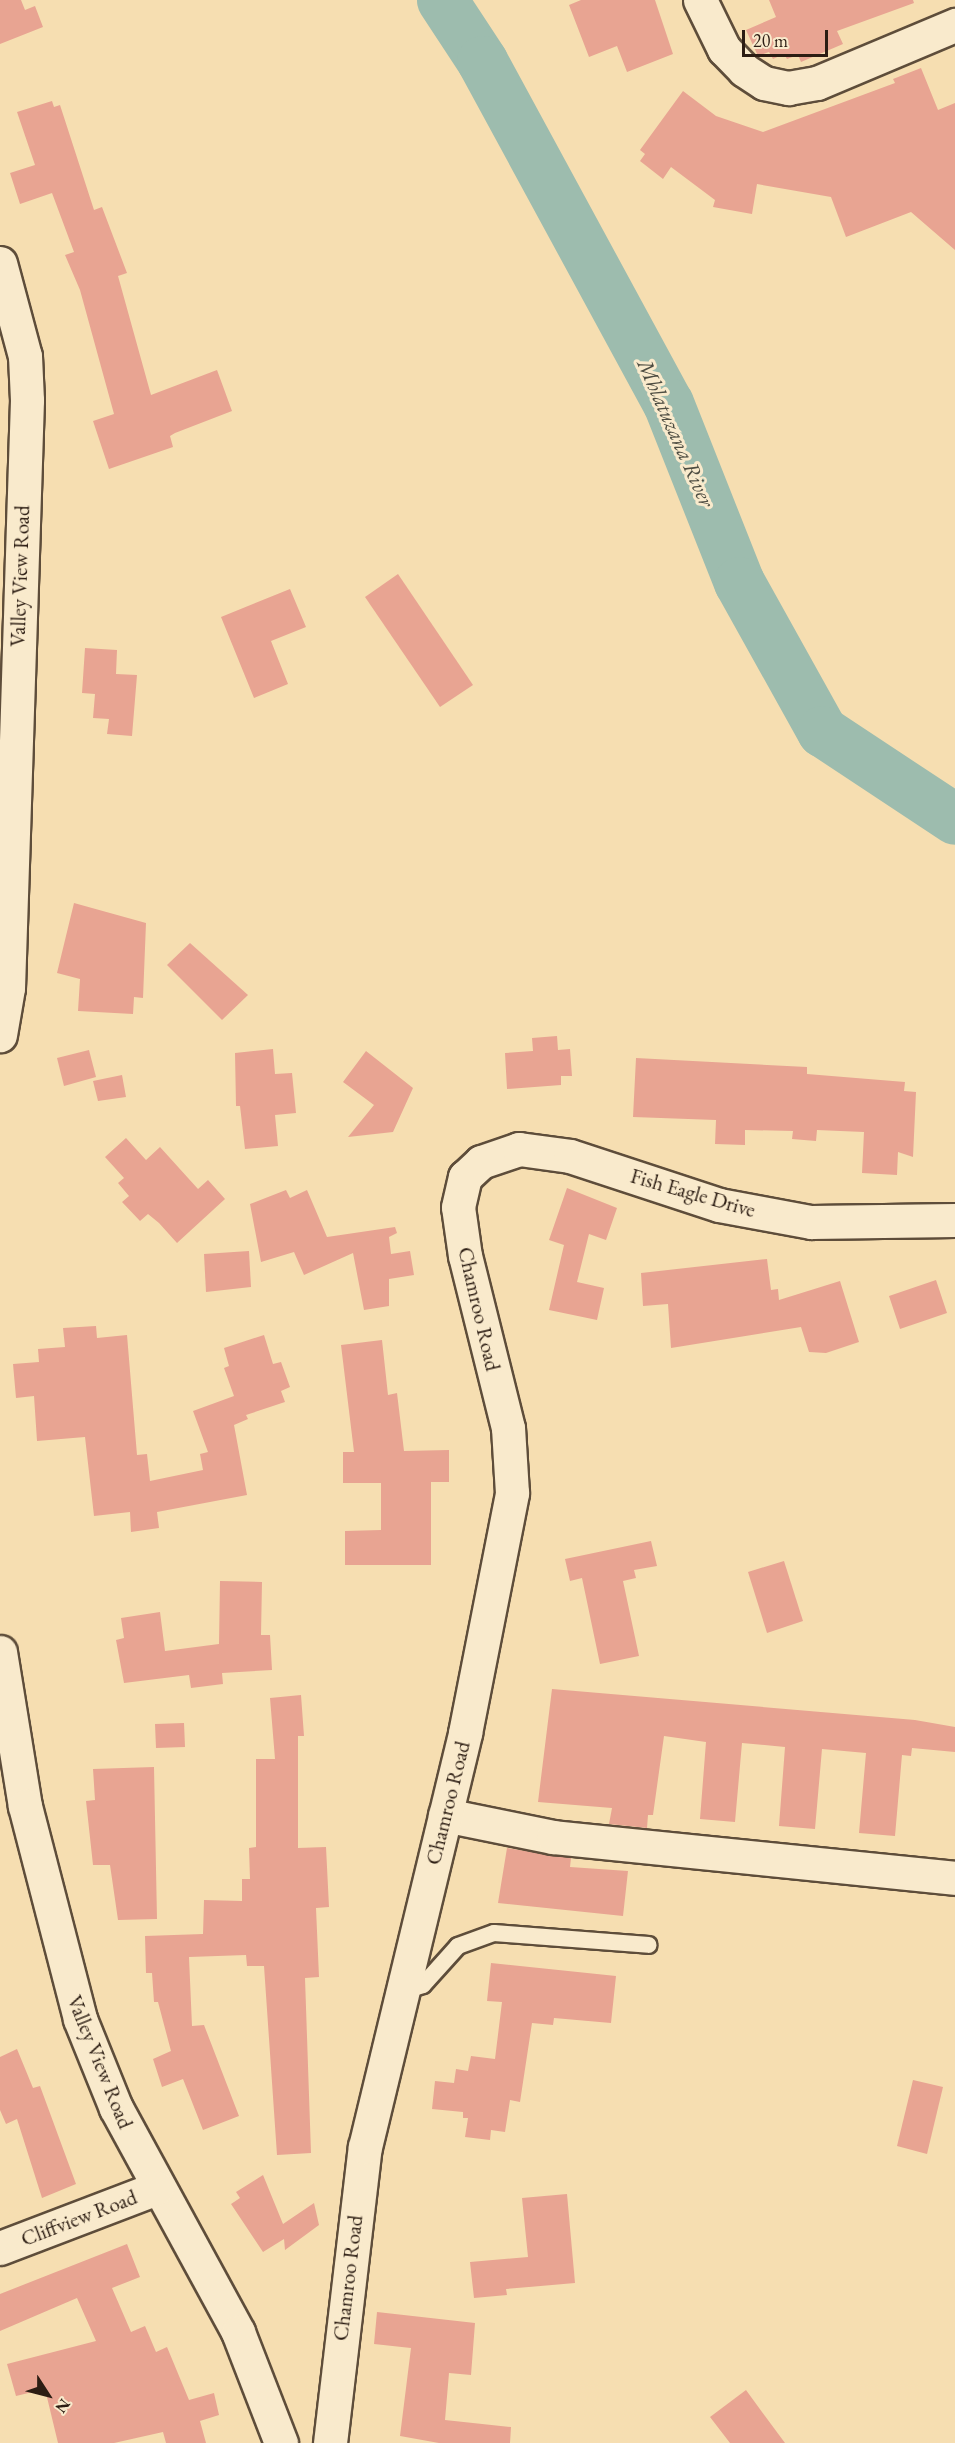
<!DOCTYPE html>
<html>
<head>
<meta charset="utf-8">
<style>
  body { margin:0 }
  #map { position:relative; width:955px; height:2443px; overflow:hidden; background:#f6deb1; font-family:"EB Garamond",serif }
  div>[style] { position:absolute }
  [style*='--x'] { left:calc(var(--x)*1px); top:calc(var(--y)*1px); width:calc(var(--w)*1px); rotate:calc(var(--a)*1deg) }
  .river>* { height:51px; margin:-25.5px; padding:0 25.5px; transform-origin:25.5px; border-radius:25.5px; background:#9dbcae }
  .building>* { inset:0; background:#e8a492 }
  .roads { filter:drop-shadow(2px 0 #5e4d3a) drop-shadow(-2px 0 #5e4d3a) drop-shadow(0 2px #5e4d3a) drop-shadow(0 -2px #5e4d3a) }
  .service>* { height:16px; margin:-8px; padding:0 8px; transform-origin:8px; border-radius:8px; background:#f9eacc }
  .minor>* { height:33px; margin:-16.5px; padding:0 16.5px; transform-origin:16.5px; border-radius:16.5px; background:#f9eacc }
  span { translate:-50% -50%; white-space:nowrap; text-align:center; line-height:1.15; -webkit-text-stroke:6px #f9eacc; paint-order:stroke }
  .street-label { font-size:21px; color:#2c1d13 }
  .water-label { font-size:22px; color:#4e4d42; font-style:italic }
  .north { position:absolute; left:18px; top:2365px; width:60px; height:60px; -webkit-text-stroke:4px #f9eacc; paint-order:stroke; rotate:126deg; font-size:16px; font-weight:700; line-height:24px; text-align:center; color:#2c1d13 }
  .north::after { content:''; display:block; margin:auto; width:21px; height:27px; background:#2c1d13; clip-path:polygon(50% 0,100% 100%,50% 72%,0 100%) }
  .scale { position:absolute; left:742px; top:30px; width:86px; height:27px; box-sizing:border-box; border:3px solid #2c1d13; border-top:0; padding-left:8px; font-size:18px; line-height:21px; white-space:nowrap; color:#2c1d13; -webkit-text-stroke:4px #f9eacc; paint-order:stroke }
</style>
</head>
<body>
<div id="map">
  <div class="river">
    <div style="--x:442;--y:0;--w:73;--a:56.7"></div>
    <div style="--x:482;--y:61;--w:389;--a:61.5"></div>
    <div style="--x:668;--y:403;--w:193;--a:68.4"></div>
    <div style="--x:739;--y:582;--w:171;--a:60.9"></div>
    <div style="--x:822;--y:731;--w:159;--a:33.5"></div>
  </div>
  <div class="building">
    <div style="clip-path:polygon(0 0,21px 0,25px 10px,35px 6px,43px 27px,0 44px)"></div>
    <div style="clip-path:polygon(581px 0,655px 0,673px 54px,627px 72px,617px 46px,589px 57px,569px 5px)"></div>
    <div style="clip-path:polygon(769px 0,913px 0,914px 3px,837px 31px,843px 44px,801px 62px,798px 55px,787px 59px,784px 54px,773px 59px,769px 52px,758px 56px,746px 30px,776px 17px)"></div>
    <div style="clip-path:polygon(921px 68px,938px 110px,955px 103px,955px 250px,911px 212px,846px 237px,831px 197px,757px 184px,752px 214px,713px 207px,715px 200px,671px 167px,663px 179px,640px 161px,645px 154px,640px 150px,683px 91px,716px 116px,763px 132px,895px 83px,893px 79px)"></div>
    <div style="clip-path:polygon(52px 101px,54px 107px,60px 105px,94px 210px,102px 207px,127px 273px,118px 276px,151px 395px,217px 370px,232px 411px,175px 433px,170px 436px,173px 447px,109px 469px,93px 421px,114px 414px,80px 290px,65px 255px,74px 252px,52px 193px,20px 204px,10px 173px,35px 165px,17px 112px)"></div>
    <div style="clip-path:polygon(398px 574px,473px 685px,440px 707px,365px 597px)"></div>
    <div style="clip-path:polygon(290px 589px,306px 627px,271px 641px,288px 684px,254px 698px,221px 617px)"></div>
    <div style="clip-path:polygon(85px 648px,117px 650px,116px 674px,137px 675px,132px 736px,107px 734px,109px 719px,93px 718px,95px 694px,82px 693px)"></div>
    <div style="clip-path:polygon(74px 903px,146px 923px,143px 998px,134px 997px,133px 1014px,78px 1011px,80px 979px,57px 973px)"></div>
    <div style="clip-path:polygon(190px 943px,248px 995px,222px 1020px,167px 965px)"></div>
    <div style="clip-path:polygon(557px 1036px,558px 1050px,570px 1049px,572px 1076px,561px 1076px,561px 1085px,507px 1089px,505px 1053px,533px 1051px,532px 1038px)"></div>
    <div style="clip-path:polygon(273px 1049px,275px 1074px,292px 1073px,296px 1113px,275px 1115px,278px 1146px,245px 1149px,240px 1106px,236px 1106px,235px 1053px)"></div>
    <div style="clip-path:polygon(89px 1050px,96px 1077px,64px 1086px,57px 1058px)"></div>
    <div style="clip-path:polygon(366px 1051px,413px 1088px,393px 1132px,348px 1137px,374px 1105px,343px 1082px)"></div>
    <div style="clip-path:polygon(636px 1058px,807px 1067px,807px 1074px,905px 1082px,904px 1091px,916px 1092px,913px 1157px,898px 1152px,897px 1175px,862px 1173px,864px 1132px,817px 1130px,816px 1141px,792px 1139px,793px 1131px,745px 1130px,745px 1145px,715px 1144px,716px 1120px,633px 1117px)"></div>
    <div style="clip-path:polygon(122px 1075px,126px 1097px,98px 1101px,93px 1081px)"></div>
    <div style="clip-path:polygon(126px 1138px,146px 1160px,160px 1147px,198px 1189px,208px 1180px,225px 1199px,177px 1243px,159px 1223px,148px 1214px,140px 1221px,122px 1202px,129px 1196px,118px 1183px,124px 1178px,105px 1157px)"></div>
    <div style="clip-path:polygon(567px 1188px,617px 1208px,606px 1240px,589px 1234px,577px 1282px,604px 1288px,597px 1320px,549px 1310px,564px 1245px,549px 1240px)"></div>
    <div style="clip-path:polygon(286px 1190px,290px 1198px,307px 1190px,327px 1237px,395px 1227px,397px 1233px,389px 1237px,391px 1254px,410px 1251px,414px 1275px,389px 1279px,389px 1306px,364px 1310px,353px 1253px,304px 1275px,294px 1252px,261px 1262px,250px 1204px)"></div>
    <div style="clip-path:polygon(249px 1251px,251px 1287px,206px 1292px,204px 1254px)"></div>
    <div style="clip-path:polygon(767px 1259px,771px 1290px,778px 1289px,779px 1300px,840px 1281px,859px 1342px,826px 1353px,809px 1352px,801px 1327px,671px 1348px,668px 1304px,643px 1306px,641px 1273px)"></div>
    <div style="clip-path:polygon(936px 1280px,947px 1313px,900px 1329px,889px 1296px)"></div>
    <div style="clip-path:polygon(96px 1326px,97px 1338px,127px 1335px,137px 1455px,147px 1454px,150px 1481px,203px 1470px,200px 1454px,208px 1452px,193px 1411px,234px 1396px,224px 1368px,229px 1366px,224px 1348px,264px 1335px,273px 1364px,281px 1362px,290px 1387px,281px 1391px,285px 1402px,246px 1415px,248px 1419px,234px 1425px,247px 1495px,157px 1512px,159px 1528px,131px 1532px,130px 1512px,94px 1516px,85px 1437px,37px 1441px,34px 1396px,16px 1398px,13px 1364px,39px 1362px,38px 1349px,65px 1347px,63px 1328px)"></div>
    <div style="clip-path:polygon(382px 1340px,388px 1395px,397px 1393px,404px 1451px,449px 1450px,449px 1482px,431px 1482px,431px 1565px,345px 1565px,345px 1531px,381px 1530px,381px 1483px,343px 1483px,343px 1452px,354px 1452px,341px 1345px)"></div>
    <div style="clip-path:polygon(651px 1541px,657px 1566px,634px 1570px,636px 1578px,623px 1581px,639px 1656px,600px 1664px,582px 1578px,570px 1581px,565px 1559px)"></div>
    <div style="clip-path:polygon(784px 1561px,803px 1621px,767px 1633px,748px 1572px)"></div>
    <div style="clip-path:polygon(220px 1581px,262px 1582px,261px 1635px,270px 1635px,272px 1670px,222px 1673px,223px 1684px,191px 1688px,189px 1675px,124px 1683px,116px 1640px,124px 1638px,121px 1618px,160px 1612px,165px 1651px,219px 1644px)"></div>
    <div style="clip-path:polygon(552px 1689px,915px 1720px,955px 1727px,955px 1752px,912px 1748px,911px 1756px,902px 1755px,895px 1836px,859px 1833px,866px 1753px,822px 1749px,815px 1829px,779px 1826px,785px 1747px,742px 1743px,735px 1822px,700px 1819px,706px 1742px,664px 1736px,653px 1815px,648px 1815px,647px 1828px,609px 1824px,612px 1808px,538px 1802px)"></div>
    <div style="clip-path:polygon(301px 1695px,304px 1736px,298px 1736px,298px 1848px,326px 1847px,329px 1907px,316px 1908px,319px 1977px,305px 1978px,311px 2153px,277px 2155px,264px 1966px,247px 1966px,246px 1955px,189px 1957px,192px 2026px,204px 2025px,239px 2116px,203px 2130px,183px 2079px,162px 2087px,153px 2059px,171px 2051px,158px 2002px,154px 2002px,152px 1973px,146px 1973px,145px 1936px,203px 1934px,204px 1900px,242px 1901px,242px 1879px,250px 1879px,249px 1848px,256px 1847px,256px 1759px,275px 1759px,270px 1698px)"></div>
    <div style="clip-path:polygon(184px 1723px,185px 1747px,156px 1748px,155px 1724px)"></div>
    <div style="clip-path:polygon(154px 1767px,157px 1919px,118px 1920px,110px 1865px,93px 1865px,86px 1801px,95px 1800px,93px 1769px)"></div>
    <div style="clip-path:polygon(507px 1848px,571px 1858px,570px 1867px,628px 1871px,623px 1916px,498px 1903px)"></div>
    <div style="clip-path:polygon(491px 1963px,616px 1976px,611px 2023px,554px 2018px,553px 2025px,532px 2023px,520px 2102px,510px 2100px,505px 2132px,491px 2130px,490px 2140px,465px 2137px,468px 2118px,463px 2118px,463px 2112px,432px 2109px,435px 2081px,454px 2083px,456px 2069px,468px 2071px,471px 2056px,495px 2059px,502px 2002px,487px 2001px)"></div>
    <div style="clip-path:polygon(17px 2049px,33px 2088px,40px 2086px,76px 2184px,42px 2198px,17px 2119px,6px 2124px,0 2110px,0 2057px)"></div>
    <div style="clip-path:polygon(913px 2080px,943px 2087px,927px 2154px,897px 2146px)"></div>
    <div style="clip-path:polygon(263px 2175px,283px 2224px,314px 2203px,319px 2225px,285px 2250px,284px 2239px,263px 2252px,231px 2204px,240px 2198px,236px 2192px)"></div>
    <div style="clip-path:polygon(567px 2194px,575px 2283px,506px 2289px,507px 2295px,474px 2298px,470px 2262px,528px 2257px,522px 2198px)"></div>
    <div style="clip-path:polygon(127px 2244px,140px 2277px,112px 2288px,131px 2332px,145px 2326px,156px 2352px,167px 2347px,189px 2400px,214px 2393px,219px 2415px,200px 2421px,206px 2443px,166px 2443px,163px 2432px,114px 2443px,58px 2443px,45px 2389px,16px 2396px,7px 2364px,96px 2341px,77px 2298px,0 2331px,0 2294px)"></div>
    <div style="clip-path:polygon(377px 2312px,475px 2323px,471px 2375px,449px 2373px,445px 2420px,511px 2427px,510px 2443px,439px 2443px,400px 2436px,411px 2348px,374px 2344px)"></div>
    <div style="clip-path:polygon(746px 2390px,765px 2416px,785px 2443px,730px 2443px,710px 2417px)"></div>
  </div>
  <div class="roads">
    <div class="service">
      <div style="--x:400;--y:1992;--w:24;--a:-17"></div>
      <div style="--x:423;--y:1985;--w:52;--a:-48.1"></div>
      <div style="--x:458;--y:1946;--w:38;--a:-20"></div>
      <div style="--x:494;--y:1933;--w:155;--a:4.4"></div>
    </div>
    <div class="minor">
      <div style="--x:700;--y:0;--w:55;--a:63.9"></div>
      <div style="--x:724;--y:49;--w:29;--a:46"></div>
      <div style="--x:744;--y:70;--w:24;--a:33"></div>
      <div style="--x:764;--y:83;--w:25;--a:12"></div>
      <div style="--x:788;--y:88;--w:29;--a:-10"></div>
      <div style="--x:817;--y:83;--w:150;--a:-22.8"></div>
      <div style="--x:0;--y:263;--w:96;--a:75"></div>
      <div style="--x:25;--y:356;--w:44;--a:87.4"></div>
      <div style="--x:27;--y:400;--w:588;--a:91.85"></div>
      <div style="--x:8;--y:988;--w:48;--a:99.7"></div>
      <div style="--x:0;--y:1652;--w:156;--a:80.8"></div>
      <div style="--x:25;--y:1806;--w:220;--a:75.5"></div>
      <div style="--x:80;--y:2019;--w:96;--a:68"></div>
      <div style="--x:116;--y:2108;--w:255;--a:61.4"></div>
      <div style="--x:238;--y:2332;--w:119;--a:68.8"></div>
      <div style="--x:445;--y:1815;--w:110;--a:11.5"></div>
      <div style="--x:553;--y:1837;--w:404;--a:5.8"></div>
      <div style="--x:0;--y:2248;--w:168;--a:-20.9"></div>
      <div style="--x:330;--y:2443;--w:298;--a:-83.3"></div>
      <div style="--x:365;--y:2147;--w:426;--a:-76.4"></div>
      <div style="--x:465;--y:1733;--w:245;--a:-78.9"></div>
      <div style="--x:512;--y:1493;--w:65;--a:-93.5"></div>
      <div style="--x:508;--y:1428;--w:177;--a:-104"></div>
      <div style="--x:465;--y:1256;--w:49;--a:-98.1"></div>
      <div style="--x:458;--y:1207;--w:31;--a:-77"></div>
      <div style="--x:465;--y:1177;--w:22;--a:-43"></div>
      <div style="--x:481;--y:1162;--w:40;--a:-18.9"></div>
      <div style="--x:519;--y:1149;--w:51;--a:7.8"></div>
      <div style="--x:570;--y:1156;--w:157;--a:18.2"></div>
      <div style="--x:719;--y:1205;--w:94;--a:10.5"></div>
      <div style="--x:811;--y:1222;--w:144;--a:-0.8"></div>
    </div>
  </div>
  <div class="street-label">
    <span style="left:20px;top:576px;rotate:-88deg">Valley View Road</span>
    <span style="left:693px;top:1193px;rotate:16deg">Fish Eagle Drive</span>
    <span style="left:479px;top:1309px;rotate:77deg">Chamroo Road</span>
    <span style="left:448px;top:1803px;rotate:-76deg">Chamroo Road</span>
    <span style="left:100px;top:2062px;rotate:68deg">Valley View Road</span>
    <span style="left:79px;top:2218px;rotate:-21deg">Cliffview Road</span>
    <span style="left:348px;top:2278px;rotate:-83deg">Chamroo Road</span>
  </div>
  <div class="water-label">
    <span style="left:676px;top:433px;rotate:66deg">Mhlatuzana River</span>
  </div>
  <div class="north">N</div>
  <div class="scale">20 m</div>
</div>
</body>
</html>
